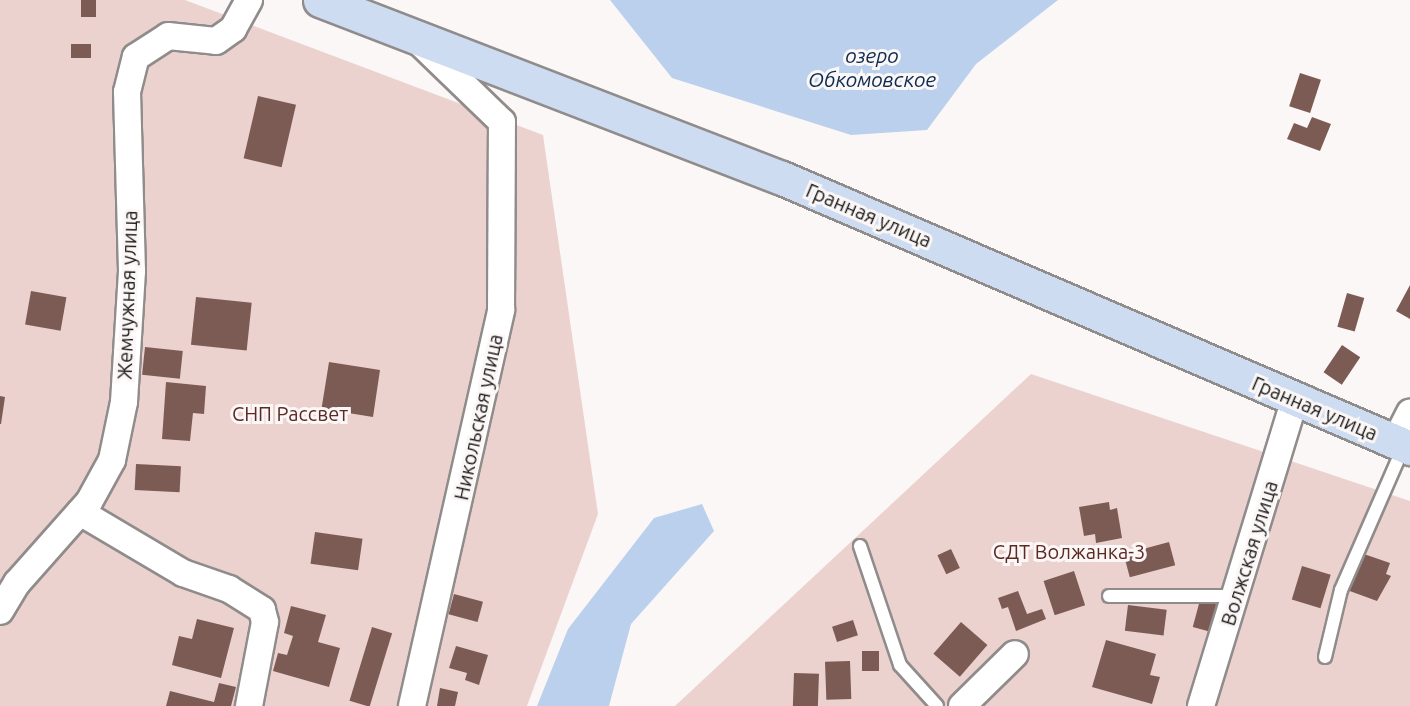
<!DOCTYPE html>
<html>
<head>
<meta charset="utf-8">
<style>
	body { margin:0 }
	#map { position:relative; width:1410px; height:706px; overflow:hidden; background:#fcf7f7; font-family:Ubuntu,sans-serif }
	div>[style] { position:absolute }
	.green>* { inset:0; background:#ebd2ce }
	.water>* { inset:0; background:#bad0ec }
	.building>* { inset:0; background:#7d5b55; transform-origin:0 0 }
	.roads { filter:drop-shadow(2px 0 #908c8b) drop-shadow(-2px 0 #908c8b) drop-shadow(0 2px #908c8b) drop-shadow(0 -2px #908c8b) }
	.lane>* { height:12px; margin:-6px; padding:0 6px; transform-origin:6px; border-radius:6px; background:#fff }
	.street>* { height:26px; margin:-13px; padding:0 13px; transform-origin:13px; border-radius:13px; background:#fff }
	.secondary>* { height:33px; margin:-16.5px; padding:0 16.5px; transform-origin:16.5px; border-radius:16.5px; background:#cddcf0 }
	span { translate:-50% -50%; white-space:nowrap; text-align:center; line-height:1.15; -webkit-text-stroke:6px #fcf7f7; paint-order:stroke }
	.street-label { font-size:20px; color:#1c1a1a }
	.park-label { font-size:20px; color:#5d2a23 }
	.water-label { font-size:21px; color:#0b2a4f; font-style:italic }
</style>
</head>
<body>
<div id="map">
	<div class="green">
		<i style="clip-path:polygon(0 0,185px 0,543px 135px,598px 514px,527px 706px,0 706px)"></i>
		<i style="clip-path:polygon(1031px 374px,1410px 501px,1410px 706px,675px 706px)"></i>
	</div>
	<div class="water">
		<i style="clip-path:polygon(610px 0,1058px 0,976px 64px,927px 130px,851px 135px,672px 78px)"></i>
		<i style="clip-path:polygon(702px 504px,714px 531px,631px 624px,609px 706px,537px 706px,568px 629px,654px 518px)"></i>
	</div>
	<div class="building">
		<i style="left:81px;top:0;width:15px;height:17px"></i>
		<i style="left:71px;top:44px;width:20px;height:14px"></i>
		<i style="left:1300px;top:73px;width:22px;height:35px;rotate:18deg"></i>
		<i style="left:258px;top:96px;width:39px;height:64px;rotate:13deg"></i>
		<i style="clip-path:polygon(1312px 117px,1331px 124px,1320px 151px,1287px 139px,1294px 123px,1307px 128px)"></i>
		<i style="clip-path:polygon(1410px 285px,1410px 319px,1396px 311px)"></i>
		<i style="left:31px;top:291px;width:36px;height:34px;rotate:10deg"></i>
		<i style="left:1347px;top:293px;width:18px;height:35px;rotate:16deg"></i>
		<i style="left:196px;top:297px;width:56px;height:48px;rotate:6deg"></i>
		<i style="left:1342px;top:345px;width:22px;height:33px;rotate:34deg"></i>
		<i style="left:145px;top:347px;width:38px;height:28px;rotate:6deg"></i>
		<i style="clip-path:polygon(329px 362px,380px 370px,373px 417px,342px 412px,340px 421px,320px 418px)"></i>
		<i style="clip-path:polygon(166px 382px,206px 386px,204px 414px,193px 413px,190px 441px,162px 439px)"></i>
		<i style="clip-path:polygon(0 396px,5px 397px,1px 424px,0 424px)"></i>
		<i style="left:136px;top:464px;width:45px;height:26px;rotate:3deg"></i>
		<i style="clip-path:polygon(1109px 502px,1110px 510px,1117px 508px,1122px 538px,1096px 543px,1095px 534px,1084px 536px,1079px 507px)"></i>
		<i style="left:315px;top:532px;width:48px;height:32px;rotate:8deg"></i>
		<i style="left:1169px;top:542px;width:24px;height:47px;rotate:75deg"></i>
		<i style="left:951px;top:549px;width:21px;height:15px;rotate:65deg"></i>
		<i style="clip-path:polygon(1361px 553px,1390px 563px,1386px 574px,1391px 576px,1377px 601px,1347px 590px)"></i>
		<i style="left:1302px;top:566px;width:30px;height:35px;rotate:17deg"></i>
		<i style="left:1074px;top:571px;width:36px;height:32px;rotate:72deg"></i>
		<i style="clip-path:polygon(1018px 591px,1027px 614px,1042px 609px,1046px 619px,1016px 631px,1008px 607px,1002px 609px,998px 598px)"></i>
		<i style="left:454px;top:594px;width:30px;height:21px;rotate:15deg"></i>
		<i style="left:1200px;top:600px;width:20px;height:28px;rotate:15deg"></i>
		<i style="left:1128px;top:605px;width:39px;height:26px;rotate:7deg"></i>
		<i style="clip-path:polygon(291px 606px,326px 615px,318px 642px,340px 648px,329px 687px,273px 671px,278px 653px,287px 655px,293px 636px,284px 633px)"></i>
		<i style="clip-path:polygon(197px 619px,234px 628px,221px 678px,172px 665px,179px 636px,192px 639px)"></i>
		<i style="left:853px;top:620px;width:16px;height:22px;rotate:72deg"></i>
		<i style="left:961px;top:622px;width:35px;height:42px;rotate:41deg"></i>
		<i style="left:372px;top:627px;width:21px;height:77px;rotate:17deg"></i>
		<i style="clip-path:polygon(1106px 640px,1156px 654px,1150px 675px,1160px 677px,1152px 704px,1092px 687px)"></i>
		<i style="clip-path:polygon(456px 646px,488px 655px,479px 685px,465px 680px,467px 673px,449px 668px)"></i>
		<i style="left:862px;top:651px;width:17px;height:20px"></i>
		<i style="left:850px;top:661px;width:38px;height:25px;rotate:88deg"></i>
		<i style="left:794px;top:673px;width:25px;height:33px;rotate:2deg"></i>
		<i style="clip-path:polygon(219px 683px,236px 687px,231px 706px,166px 706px,170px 691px,214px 702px)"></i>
		<i style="clip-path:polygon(440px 688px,458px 692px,455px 706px,437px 706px)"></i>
	</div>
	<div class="roads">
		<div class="lane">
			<i style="left:860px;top:546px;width:126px;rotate:71.4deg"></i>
			<i style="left:900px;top:665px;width:55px;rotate:47.9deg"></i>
			<i style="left:1109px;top:596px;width:127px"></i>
			<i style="left:1325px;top:657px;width:69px;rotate:-76.6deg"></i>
			<i style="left:1341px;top:590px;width:157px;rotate:-66.4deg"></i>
		</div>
		<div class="street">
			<i style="left:1395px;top:442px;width:33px;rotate:-63deg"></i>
			<i style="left:80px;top:512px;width:120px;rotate:30.6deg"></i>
			<i style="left:183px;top:573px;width:49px;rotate:19.2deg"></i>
			<i style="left:229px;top:589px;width:39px;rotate:32deg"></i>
			<i style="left:262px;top:610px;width:12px;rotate:76deg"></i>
			<i style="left:265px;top:622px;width:86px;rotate:100.8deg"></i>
			<i style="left:0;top:611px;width:33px;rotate:-59deg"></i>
			<i style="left:17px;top:583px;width:108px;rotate:-48.4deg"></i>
			<i style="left:89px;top:502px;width:48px;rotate:-61.3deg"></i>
			<i style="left:112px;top:460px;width:59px;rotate:-78.3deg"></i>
			<i style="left:124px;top:402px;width:131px;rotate:-86.5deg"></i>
			<i style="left:132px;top:271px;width:179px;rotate:-91.6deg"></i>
			<i style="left:127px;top:92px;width:36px;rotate:-76deg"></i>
			<i style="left:136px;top:57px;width:38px;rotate:-33deg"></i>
			<i style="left:168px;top:36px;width:48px;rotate:5.9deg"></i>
			<i style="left:216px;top:41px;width:21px;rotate:-35deg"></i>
			<i style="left:233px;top:29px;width:33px;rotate:-61deg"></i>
			<i style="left:412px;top:706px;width:406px;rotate:-77.3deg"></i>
			<i style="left:501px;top:310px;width:188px;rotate:-89.7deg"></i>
			<i style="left:502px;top:122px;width:117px;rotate:-136deg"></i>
			<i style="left:962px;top:706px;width:74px;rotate:-44.5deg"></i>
			<i style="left:1201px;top:706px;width:321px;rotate:-73deg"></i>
		</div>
		<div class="secondary">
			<i style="left:320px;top:0;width:495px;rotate:21.1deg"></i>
			<i style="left:782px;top:178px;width:684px;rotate:23.26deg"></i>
		</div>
	</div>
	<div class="street-label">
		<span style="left:869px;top:215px;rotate:23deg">Гранная улица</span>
		<span style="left:127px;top:295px;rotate:-88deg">Жемчужная улица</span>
		<span style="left:1315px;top:408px;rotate:23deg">Гранная улица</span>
		<span style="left:478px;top:417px;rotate:-78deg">Никольская улица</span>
		<span style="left:1249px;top:553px;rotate:-73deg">Волжская улица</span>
	</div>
	<div class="park-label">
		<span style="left:290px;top:413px">СНП Рассвет</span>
		<span style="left:1069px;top:551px">СДТ Волжанка-3</span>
	</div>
	<div class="water-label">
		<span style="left:872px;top:67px">озеро<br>Обкомовское</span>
	</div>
</div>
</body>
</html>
